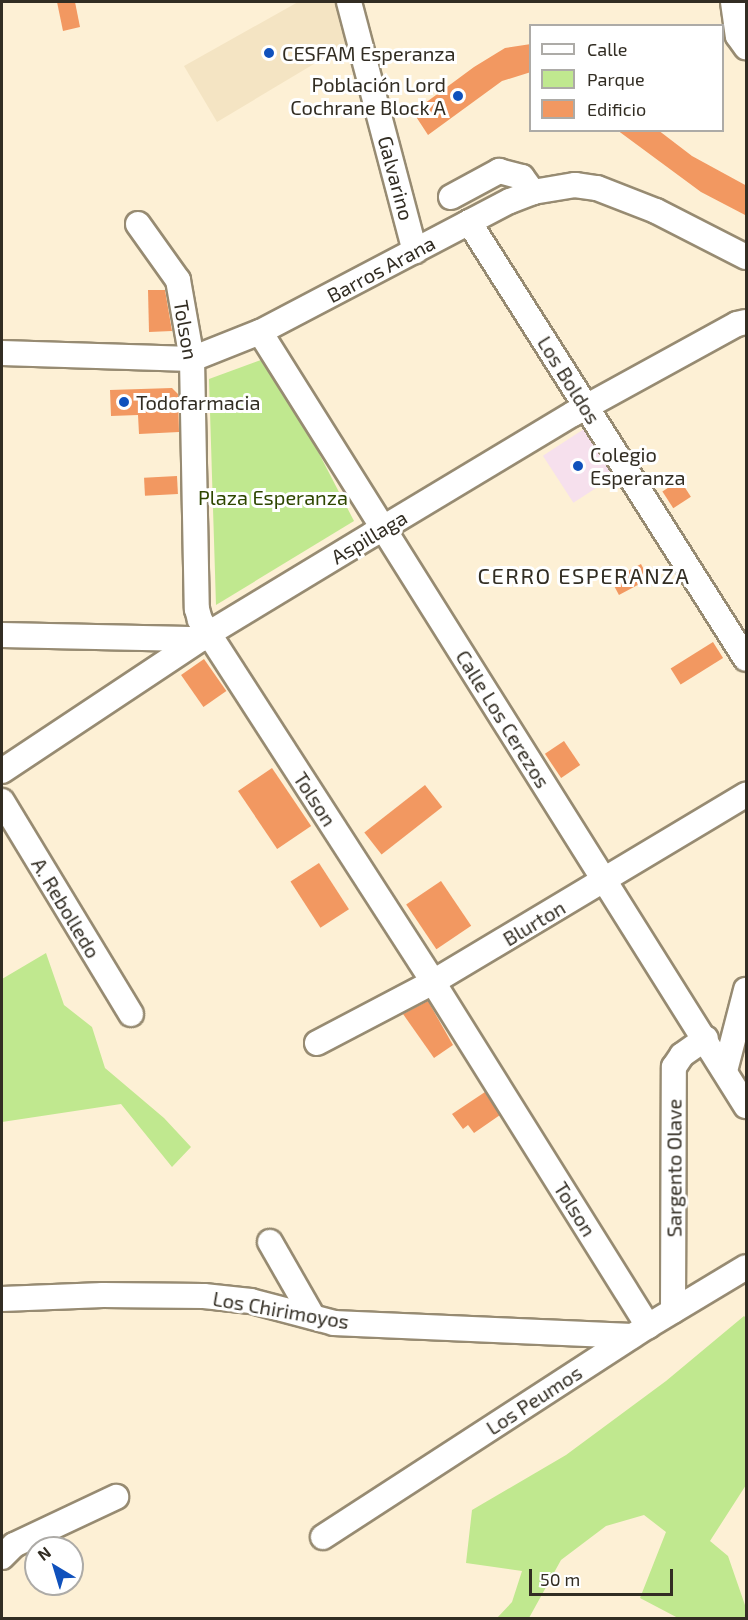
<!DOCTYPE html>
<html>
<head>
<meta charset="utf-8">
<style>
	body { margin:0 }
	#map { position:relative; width:748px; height:1620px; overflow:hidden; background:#fdf0d5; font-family:"Exo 2",sans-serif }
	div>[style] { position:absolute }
	.built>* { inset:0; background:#f4e4c3 }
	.education>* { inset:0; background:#f6e0ed; transform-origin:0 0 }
	.green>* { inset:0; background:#c0e88f }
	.building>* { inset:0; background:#f29861; transform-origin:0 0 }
	.roads { filter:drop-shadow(2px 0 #978b72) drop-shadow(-2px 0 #978b72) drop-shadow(0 2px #978b72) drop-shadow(0 -2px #978b72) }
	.minor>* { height:24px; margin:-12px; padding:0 12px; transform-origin:12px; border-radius:12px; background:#fff }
	.dots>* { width:16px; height:16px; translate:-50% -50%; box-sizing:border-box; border:3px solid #fff; border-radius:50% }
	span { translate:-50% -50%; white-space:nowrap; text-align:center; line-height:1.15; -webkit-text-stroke:6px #fff; paint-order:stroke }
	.poi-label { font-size:20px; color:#322d23 }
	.left { translate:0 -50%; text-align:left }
	.right { translate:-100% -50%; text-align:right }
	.street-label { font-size:20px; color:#322d23 }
	.park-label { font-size:20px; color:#2e4600 }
	.quarter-label { font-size:22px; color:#322d23; letter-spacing:1.5px }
	.frame { position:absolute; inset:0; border:3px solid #322d23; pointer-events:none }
	.legend { position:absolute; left:529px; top:24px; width:195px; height:108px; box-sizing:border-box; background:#fff; border:2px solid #adaba7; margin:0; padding:8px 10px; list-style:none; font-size:18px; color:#322d23 }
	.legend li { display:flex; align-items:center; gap:12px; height:30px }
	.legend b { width:30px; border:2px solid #adaba7 }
	.north { position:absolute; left:24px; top:1536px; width:60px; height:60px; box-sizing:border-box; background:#fff; border:2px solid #adaba7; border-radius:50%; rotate:322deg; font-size:16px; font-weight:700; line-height:24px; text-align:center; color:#322d23 }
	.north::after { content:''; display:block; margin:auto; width:21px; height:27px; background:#1051bc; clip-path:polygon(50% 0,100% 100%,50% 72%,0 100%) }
	.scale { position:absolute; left:529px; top:1569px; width:144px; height:27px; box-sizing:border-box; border:3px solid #322d23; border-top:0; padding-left:8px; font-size:18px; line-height:21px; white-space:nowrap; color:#322d23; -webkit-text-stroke:4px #fff; paint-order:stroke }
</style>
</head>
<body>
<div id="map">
	<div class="built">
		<i style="clip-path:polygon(298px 2px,341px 2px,354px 40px,217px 122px,184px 66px)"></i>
	</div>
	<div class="education">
		<i style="left:584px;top:429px;width:56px;height:49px;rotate:57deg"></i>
	</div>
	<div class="green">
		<i style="clip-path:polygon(269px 357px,354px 521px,216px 605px,209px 379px)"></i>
		<i style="clip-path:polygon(46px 953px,64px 1005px,92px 1027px,105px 1068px,164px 1118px,191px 1147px,172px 1167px,121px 1104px,2px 1122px,2px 979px)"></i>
		<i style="clip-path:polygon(744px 1316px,746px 1318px,746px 1485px,710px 1541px,728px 1556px,746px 1608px,746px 1618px,678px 1618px,640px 1598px,666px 1532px,644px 1515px,606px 1526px,561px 1560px,529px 1618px,497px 1618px,512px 1602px,522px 1571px,466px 1563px,472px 1510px,566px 1455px,666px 1381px)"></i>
	</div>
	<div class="building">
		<i style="clip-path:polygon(57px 2px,75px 2px,80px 27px,63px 31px)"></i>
		<i style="clip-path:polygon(531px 44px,531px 72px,502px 81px,428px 135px,413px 112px,474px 67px,505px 48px)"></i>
		<i style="clip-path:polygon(617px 130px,658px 130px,692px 156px,747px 186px,747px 216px,701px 192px)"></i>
		<i style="clip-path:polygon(148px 290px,165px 290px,172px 331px,149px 332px)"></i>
		<i style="clip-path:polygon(172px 388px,178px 394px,179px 432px,139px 434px,138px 415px,111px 416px,110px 390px)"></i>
		<i style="left:177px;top:476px;width:18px;height:33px;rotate:87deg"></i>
		<i style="left:680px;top:480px;width:20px;height:21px;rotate:57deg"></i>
		<i style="left:641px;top:564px;width:17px;height:34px;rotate:62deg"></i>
		<i style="left:713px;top:642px;width:19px;height:50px;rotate:58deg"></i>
		<i style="left:204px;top:659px;width:39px;height:28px;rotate:55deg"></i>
		<i style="left:564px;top:741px;width:29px;height:23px;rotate:56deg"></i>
		<i style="left:272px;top:768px;width:70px;height:41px;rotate:56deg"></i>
		<i style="left:425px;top:785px;width:28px;height:77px;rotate:52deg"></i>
		<i style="left:319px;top:863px;width:55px;height:34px;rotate:57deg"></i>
		<i style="left:441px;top:881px;width:54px;height:42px;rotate:56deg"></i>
		<i style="clip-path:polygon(428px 1001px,453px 1045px,434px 1058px,403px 1014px)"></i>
		<i style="clip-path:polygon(485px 1092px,500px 1115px,474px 1133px,468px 1125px,463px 1129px,452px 1114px)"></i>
	</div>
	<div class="roads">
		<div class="minor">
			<i style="left:349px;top:2px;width:258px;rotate:75.2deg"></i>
			<i style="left:733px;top:2px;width:34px;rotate:82deg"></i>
			<i style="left:738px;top:36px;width:14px;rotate:54deg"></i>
			<i style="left:451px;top:197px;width:55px;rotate:-28.4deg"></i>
			<i style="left:499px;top:171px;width:24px;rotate:15deg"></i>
			<i style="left:522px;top:177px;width:19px;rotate:54deg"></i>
			<i style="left:469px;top:222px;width:517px;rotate:57.63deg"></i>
			<i style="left:138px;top:224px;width:69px;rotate:54.5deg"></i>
			<i style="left:178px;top:280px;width:80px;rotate:80deg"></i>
			<i style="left:192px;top:359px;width:250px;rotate:88.9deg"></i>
			<i style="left:197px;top:609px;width:11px;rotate:75deg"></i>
			<i style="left:200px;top:620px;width:431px;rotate:57.2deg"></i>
			<i style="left:433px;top:982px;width:406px;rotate:58deg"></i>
			<i style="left:260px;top:332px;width:914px;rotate:57.88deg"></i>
			<i style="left:2px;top:353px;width:190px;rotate:1.8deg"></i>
			<i style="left:192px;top:359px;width:73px;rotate:-21.7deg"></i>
			<i style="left:260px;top:332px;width:282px;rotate:-27.7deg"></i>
			<i style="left:510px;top:201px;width:25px;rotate:-21deg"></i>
			<i style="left:533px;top:192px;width:43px;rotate:-9.5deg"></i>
			<i style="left:575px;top:185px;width:22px;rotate:8deg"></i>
			<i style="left:597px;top:188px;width:63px;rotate:21.3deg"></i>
			<i style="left:656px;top:211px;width:101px;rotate:27.1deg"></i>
			<i style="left:2px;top:635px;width:199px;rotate:1.2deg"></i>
			<i style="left:2px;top:771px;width:247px;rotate:-33.6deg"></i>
			<i style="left:208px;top:634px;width:193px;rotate:-31.2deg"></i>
			<i style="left:373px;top:534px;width:233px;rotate:-31deg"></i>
			<i style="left:573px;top:414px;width:187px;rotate:-28.8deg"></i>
			<i style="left:737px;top:324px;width:9px;rotate:-13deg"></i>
			<i style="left:2px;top:801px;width:249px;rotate:58.8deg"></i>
			<i style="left:317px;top:1043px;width:131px;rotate:-27.7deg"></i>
			<i style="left:433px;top:982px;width:365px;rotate:-30.9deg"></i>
			<i style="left:725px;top:1071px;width:84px;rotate:-75.5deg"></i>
			<i style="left:270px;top:1242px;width:86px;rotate:60.2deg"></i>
			<i style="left:2px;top:1299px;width:101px;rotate:-2.3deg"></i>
			<i style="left:103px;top:1295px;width:101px;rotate:0.6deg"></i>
			<i style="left:204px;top:1296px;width:47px;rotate:6.1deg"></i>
			<i style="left:251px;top:1301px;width:86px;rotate:14.8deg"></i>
			<i style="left:334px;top:1323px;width:298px;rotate:2.5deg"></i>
			<i style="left:673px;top:1311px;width:244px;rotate:-89.8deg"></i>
			<i style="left:674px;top:1067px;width:14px;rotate:-56deg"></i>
			<i style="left:682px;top:1055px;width:29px;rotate:-35deg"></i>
			<i style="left:323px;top:1537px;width:387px;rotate:-33deg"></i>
			<i style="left:648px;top:1326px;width:114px;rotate:-31deg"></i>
			<i style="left:2px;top:1557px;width:17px;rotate:-45deg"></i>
			<i style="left:14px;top:1545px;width:113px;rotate:-25.2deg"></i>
		</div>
	</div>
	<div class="dots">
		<i style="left:269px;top:53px;background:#1051bc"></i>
		<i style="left:458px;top:96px;background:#1051bc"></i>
		<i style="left:124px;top:402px;background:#1051bc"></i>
		<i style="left:578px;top:466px;background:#1051bc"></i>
	</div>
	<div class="poi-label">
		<span class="left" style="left:282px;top:53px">CESFAM Esperanza</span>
		<span class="right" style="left:446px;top:96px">Población Lord<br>Cochrane Block A</span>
		<span class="left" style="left:136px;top:402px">Todofarmacia</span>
		<span class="left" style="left:590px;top:466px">Colegio<br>Esperanza</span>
	</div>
	<div class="street-label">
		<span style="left:396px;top:178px;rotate:75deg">Galvarino</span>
		<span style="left:381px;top:269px;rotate:-28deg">Barros Arana</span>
		<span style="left:186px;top:330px;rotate:80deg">Tolson</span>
		<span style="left:569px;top:380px;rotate:58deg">Los Boldos</span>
		<span style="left:369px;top:537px;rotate:-31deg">Aspillaga</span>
		<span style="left:503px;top:719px;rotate:58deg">Calle Los Cerezos</span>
		<span style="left:315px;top:799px;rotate:57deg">Tolson</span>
		<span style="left:66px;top:908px;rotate:59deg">A. Rebolledo</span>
		<span style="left:534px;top:923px;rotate:-31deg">Blurton</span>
		<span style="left:674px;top:1168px;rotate:-90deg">Sargento Olave</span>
		<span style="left:575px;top:1209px;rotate:58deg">Tolson</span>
		<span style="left:281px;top:1310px;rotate:10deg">Los Chirimoyos</span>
		<span style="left:534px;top:1400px;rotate:-33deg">Los Peumos</span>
	</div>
	<div class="park-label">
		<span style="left:273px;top:497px">Plaza Esperanza</span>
	</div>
	<div class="quarter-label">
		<span style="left:584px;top:576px">CERRO ESPERANZA</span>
	</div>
	<div class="frame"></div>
	<ul class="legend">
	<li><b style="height:8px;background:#fff"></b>Calle</li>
	<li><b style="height:16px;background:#c0e88f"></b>Parque</li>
	<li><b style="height:16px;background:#f29861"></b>Edificio</li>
	</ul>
	<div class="north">N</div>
	<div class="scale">50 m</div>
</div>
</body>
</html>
